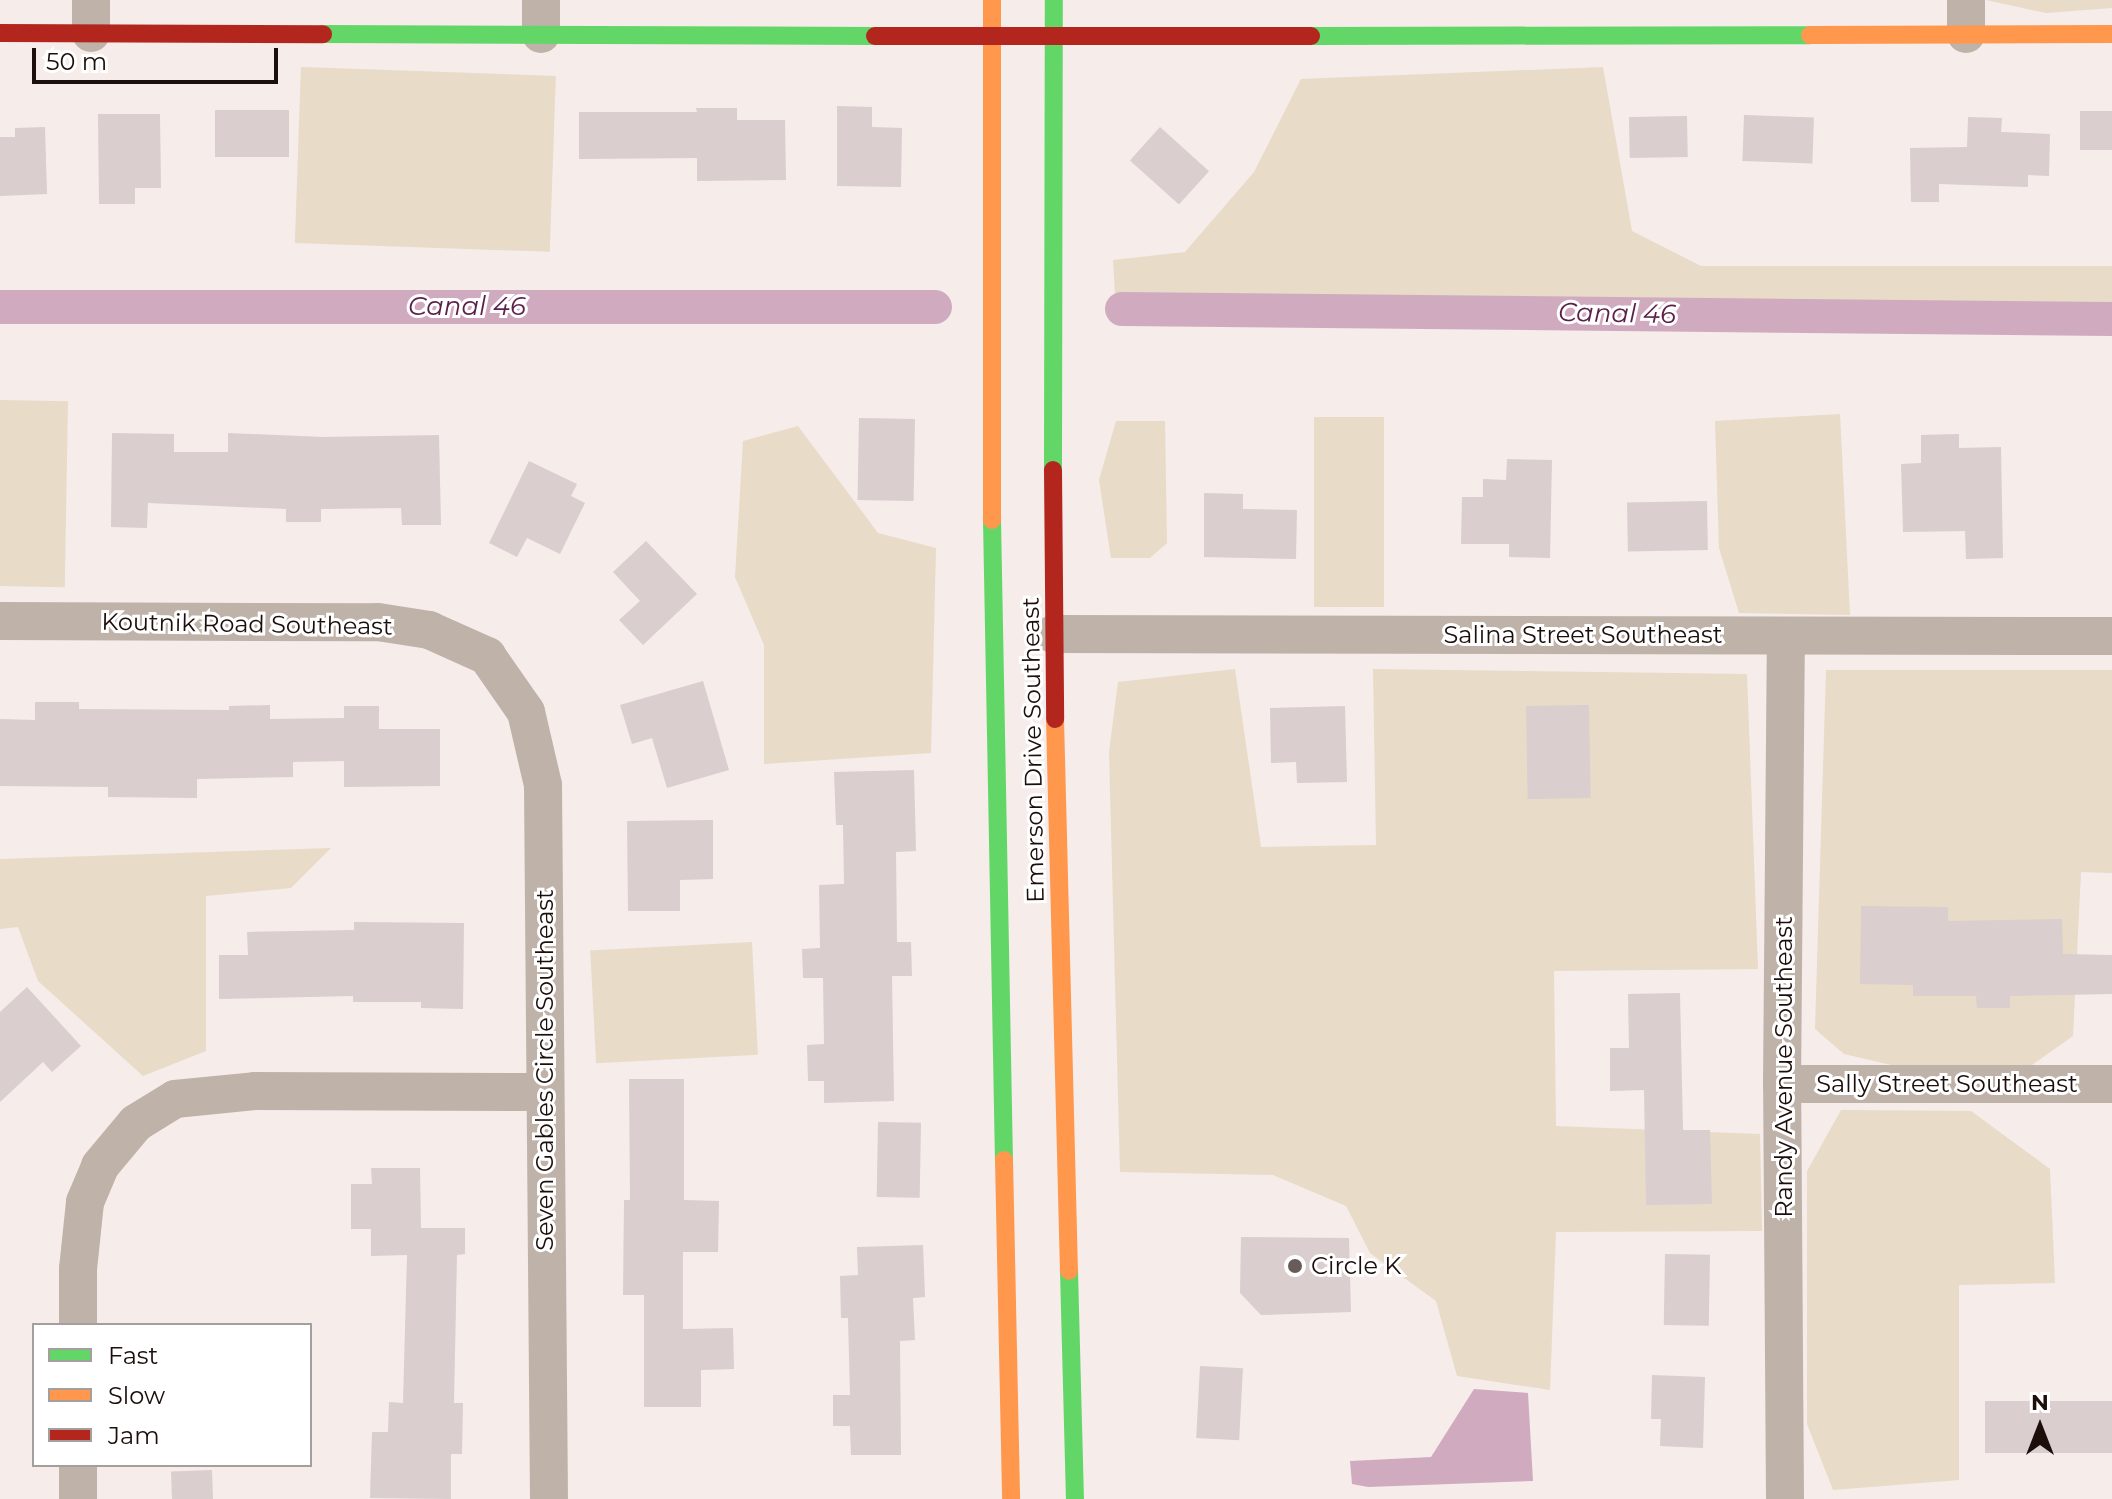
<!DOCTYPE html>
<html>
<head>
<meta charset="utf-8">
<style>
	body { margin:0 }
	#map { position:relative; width:2112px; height:1499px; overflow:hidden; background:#f6ecea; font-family:Montserrat,sans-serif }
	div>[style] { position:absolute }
	.green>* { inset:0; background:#e8dbc8; transform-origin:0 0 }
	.water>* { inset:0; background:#d0abc0 }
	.canal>* { height:34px; margin:-17px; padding:0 17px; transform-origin:17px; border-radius:17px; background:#d0abc0 }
	.building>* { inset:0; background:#dacece; transform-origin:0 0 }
	.street>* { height:38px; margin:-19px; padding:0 19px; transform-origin:19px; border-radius:19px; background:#bfb2a9 }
	.fast>* { height:18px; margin:-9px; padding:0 9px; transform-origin:9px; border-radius:9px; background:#63d668 }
	.slow>* { height:18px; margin:-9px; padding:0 9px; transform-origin:9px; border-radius:9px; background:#ff974d }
	.jam>* { height:18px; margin:-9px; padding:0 9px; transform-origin:9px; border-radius:9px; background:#b3261e }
	.dots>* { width:22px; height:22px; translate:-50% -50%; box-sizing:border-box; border:4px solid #fff; border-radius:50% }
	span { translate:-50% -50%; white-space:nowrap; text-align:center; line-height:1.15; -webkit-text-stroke:6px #fff; paint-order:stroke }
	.street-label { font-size:24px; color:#1b0e0b }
	.poi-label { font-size:24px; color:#1b0e0b }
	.left { translate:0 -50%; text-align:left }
	.water-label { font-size:26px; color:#5b1f49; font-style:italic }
	.legend { position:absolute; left:32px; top:1323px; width:280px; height:144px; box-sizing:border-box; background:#fff; border:2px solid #a49f9d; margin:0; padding:10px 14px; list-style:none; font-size:24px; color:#1b0e0b }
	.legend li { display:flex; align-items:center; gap:16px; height:40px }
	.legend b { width:40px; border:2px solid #a49f9d }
	.north { position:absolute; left:2000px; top:1387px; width:80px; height:80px; -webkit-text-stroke:6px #fff; paint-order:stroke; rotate:0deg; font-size:22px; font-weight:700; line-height:32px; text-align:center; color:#1b0e0b }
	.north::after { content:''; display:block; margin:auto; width:28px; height:36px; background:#1b0e0b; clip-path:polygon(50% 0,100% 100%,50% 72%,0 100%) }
	.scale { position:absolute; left:32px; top:48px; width:246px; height:36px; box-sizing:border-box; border:4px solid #1b0e0b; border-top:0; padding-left:10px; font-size:24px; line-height:28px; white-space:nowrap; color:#1b0e0b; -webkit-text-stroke:6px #fff; paint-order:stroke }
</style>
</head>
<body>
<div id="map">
	<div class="green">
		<i style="clip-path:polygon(1986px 0,2112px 0,2112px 8px,2046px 13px)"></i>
		<i style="left:301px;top:67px;width:255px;height:176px;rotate:2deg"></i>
		<i style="clip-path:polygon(1603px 67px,1632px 231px,1701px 266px,2112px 266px,2112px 306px,1115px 296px,1113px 260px,1185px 252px,1254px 172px,1301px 79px)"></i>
		<i style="left:0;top:400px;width:68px;height:186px;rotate:1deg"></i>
		<i style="clip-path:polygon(1840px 414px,1850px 615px,1739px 613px,1719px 548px,1715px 421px)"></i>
		<i style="left:1314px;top:417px;width:70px;height:190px"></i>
		<i style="clip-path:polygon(1116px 421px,1165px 421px,1167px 543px,1150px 558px,1111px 558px,1099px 480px)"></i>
		<i style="clip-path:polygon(798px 426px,878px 533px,936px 548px,931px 753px,764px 764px,764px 645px,735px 577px,743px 441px)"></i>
		<i style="clip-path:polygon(1235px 669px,1261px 847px,1376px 845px,1373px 669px,1747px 674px,1758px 969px,1554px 971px,1556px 1126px,1760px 1134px,1762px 1231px,1556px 1232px,1550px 1390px,1457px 1376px,1436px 1301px,1370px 1253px,1346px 1206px,1273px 1175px,1120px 1172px,1109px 752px,1118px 682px)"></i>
		<i style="clip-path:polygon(1826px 670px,2112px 670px,2112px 873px,2081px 872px,2073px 1036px,2032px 1065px,1900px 1067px,1844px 1054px,1815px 1029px)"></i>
		<i style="clip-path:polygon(331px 848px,291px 888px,206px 896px,206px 1051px,143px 1076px,38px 981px,18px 927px,0 929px,0 859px)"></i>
		<i style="left:752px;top:942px;width:113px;height:162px;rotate:87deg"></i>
		<i style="clip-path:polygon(1841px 1110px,1971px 1111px,2050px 1169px,2055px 1283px,1959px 1285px,1959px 1480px,1833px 1490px,1807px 1424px,1807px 1171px)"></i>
	</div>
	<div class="water">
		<i style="clip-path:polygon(1474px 1389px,1528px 1393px,1533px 1481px,1368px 1487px,1352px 1484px,1350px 1461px,1431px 1457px)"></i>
	</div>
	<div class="canal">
		<i style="left:0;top:307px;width:935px"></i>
		<i style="left:1122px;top:309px;width:990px;rotate:0.58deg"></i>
	</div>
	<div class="building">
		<i style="clip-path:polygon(837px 106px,872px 107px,872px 127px,902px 128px,901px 187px,837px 186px)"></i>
		<i style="clip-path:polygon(696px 108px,737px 108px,737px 120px,785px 120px,786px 180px,697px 181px,697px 158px,579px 159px,579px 112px,697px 112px)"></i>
		<i style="left:215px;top:110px;width:74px;height:47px"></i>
		<i style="left:2112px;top:111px;width:39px;height:32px;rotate:90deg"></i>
		<i style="clip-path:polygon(98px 114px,160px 114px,161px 188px,135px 188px,135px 204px,99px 204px)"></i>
		<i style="left:1744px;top:115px;width:70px;height:46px;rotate:2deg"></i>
		<i style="left:1687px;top:116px;width:41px;height:58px;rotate:89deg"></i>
		<i style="clip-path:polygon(1968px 117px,2002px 118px,2001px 132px,2050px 134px,2049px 176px,2028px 175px,2028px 187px,1939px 184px,1939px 202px,1911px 202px,1910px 148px,1967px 147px)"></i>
		<i style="clip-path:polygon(45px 127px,47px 194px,0 196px,0 137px,15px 137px,15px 128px)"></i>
		<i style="left:1160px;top:127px;width:66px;height:45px;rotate:42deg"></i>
		<i style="left:859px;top:418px;width:56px;height:82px;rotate:1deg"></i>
		<i style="clip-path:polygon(112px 433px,174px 434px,174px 452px,228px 452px,228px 433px,323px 437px,439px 435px,441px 525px,402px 525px,401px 508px,321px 509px,321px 522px,286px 522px,286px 509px,148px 503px,147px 528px,111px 527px)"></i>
		<i style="clip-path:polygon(1959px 434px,1959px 448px,2001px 447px,2003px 558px,1966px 559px,1965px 531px,1903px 532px,1901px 464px,1921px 463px,1921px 435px)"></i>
		<i style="clip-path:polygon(1507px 459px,1552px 460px,1550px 558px,1509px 557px,1509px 544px,1461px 544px,1462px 497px,1483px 497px,1483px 479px,1506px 480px)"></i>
		<i style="clip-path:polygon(529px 461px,577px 484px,571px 496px,585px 503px,560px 554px,527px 538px,517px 557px,489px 543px)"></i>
		<i style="clip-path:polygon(1204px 493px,1243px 494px,1243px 509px,1297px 510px,1296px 559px,1204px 557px)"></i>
		<i style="left:1707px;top:501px;width:49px;height:80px;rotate:89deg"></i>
		<i style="clip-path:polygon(646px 541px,697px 594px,643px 645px,619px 620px,640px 601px,613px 572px)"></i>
		<i style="clip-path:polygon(703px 681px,729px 770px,667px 788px,652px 738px,632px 744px,620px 705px)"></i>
		<i style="clip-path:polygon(35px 702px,79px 702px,79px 709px,229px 710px,229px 706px,270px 705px,270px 719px,344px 718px,344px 706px,379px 706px,379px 729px,440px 729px,440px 786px,344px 787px,344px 761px,293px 762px,293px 777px,197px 779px,197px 798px,108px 797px,108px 787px,0 786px,0 719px,35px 720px)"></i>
		<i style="left:1589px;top:705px;width:93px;height:63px;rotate:89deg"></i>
		<i style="clip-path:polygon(1345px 706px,1347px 782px,1297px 783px,1296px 762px,1271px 763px,1270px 708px)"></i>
		<i style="clip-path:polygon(914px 770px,916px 851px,896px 852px,897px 942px,911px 942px,912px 976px,892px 976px,894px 1101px,824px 1103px,824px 1081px,808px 1081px,807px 1045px,824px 1044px,823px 978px,803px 978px,802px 949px,820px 948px,819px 885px,844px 884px,843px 825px,836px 825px,834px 772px)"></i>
		<i style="clip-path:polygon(713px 820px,713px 879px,680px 880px,680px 911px,628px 911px,627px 821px)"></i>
		<i style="clip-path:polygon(1861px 906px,1948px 907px,1948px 921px,2062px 919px,2063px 954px,2112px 955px,2112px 994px,2010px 996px,2010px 1008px,1977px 1008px,1976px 996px,1913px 996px,1913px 985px,1860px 984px)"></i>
		<i style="clip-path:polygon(354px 922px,464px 923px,463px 1009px,421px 1008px,421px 1002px,353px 1002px,353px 996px,219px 999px,219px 955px,248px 955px,247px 932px,354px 930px)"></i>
		<i style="clip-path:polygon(27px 987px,81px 1046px,52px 1072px,43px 1062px,0 1102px,0 1012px)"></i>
		<i style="clip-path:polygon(1680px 993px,1683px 1130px,1710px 1130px,1712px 1204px,1646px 1205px,1644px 1090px,1610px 1091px,1610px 1048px,1629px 1048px,1628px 994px)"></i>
		<i style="clip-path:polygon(629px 1079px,684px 1079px,684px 1200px,719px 1201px,718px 1252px,683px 1252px,683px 1329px,733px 1328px,734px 1369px,701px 1370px,701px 1407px,644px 1407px,644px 1295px,623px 1295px,624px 1200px,630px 1200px)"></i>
		<i style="left:878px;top:1122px;width:43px;height:75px;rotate:1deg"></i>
		<i style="clip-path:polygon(371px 1168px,420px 1168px,421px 1228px,465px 1228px,465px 1254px,457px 1255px,454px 1403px,463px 1403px,462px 1454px,451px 1454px,451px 1499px,370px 1498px,372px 1432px,388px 1432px,389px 1402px,403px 1403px,407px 1255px,371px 1256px,371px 1229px,351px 1229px,351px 1184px,372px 1184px)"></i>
		<i style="clip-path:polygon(1241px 1237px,1349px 1238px,1351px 1312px,1261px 1315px,1240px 1293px)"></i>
		<i style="clip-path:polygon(923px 1245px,925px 1297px,913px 1298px,915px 1340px,900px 1341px,901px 1455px,851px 1455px,850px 1426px,833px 1426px,833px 1395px,850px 1395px,848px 1318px,841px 1318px,840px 1276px,858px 1275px,857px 1247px)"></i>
		<i style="left:1665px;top:1254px;width:45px;height:71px;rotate:1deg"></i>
		<i style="left:1200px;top:1366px;width:43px;height:72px;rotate:3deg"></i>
		<i style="clip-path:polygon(1652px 1375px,1705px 1377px,1703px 1448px,1660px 1446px,1661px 1419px,1651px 1419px)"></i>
		<i style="left:2112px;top:1401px;width:52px;height:127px;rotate:90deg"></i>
		<i style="left:212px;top:1470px;width:29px;height:41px;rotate:88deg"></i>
	</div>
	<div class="street">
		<i style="left:1966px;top:0;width:34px;rotate:90deg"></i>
		<i style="left:91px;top:33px;width:33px;rotate:-90deg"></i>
		<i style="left:541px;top:34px;width:34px;rotate:-90deg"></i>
		<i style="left:0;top:621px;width:378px;rotate:0.2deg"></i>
		<i style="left:378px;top:622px;width:52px;rotate:8.9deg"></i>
		<i style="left:429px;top:630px;width:64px;rotate:24.1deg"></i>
		<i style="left:487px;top:656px;width:68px;rotate:55.1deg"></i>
		<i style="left:526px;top:712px;width:75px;rotate:76.9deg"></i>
		<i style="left:543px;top:785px;width:714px;rotate:89.52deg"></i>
		<i style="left:1053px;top:634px;width:1059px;rotate:0.11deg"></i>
		<i style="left:1782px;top:1084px;width:330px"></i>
		<i style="left:78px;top:1325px;width:56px;rotate:-90deg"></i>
		<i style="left:78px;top:1269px;width:67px;rotate:-84deg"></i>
		<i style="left:85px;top:1202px;width:39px;rotate:-67deg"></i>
		<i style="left:100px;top:1166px;width:56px;rotate:-50.1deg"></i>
		<i style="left:136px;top:1123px;width:46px;rotate:-31.6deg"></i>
		<i style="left:175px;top:1099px;width:80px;rotate:-5.7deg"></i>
		<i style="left:255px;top:1091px;width:290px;rotate:0.2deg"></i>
		<i style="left:78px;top:1499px;width:34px;rotate:-90deg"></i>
		<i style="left:1785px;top:1499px;width:415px;rotate:-90.4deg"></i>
		<i style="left:1782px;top:1084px;width:448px;rotate:-89.5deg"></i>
	</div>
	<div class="fast">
		<i style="left:323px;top:34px;width:552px;rotate:0.21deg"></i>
		<i style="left:1311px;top:36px;width:499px;rotate:-0.1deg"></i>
		<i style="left:1053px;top:470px;width:470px;rotate:-89.9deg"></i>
		<i style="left:992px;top:520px;width:640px;rotate:88.93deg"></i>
		<i style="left:1069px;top:1271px;width:228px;rotate:88.5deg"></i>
	</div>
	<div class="slow">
		<i style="left:992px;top:0;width:520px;rotate:90deg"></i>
		<i style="left:1810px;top:35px;width:302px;rotate:-0.2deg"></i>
		<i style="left:1055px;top:719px;width:552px;rotate:88.55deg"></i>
		<i style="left:1004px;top:1160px;width:339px;rotate:88.8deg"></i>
	</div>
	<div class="jam">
		<i style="left:0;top:33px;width:323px;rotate:0.2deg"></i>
		<i style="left:875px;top:36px;width:436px"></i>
		<i style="left:1053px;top:470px;width:249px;rotate:89.5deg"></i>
	</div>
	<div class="dots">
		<i style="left:1295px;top:1266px;background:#685c59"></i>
	</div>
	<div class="street-label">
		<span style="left:247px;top:624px;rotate:1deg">Koutnik Road Southeast</span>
		<span style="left:1583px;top:635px">Salina Street Southeast</span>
		<span style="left:1033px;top:750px;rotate:-91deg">Emerson Drive Southeast</span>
		<span style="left:1784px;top:1067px;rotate:-90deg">Randy Avenue Southeast</span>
		<span style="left:545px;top:1070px;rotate:-90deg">Seven Gables Circle Southeast</span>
		<span style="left:1947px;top:1084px">Sally Street Southeast</span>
	</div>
	<div class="poi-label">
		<span class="left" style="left:1311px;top:1266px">Circle K</span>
	</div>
	<div class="water-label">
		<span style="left:467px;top:307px">Canal 46</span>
		<span style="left:1617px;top:314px;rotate:1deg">Canal 46</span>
	</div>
	<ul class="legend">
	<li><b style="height:10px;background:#63d668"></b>Fast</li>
	<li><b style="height:10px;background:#ff974d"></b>Slow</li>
	<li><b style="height:10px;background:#b3261e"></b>Jam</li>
	</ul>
	<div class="north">N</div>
	<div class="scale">50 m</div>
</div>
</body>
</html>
